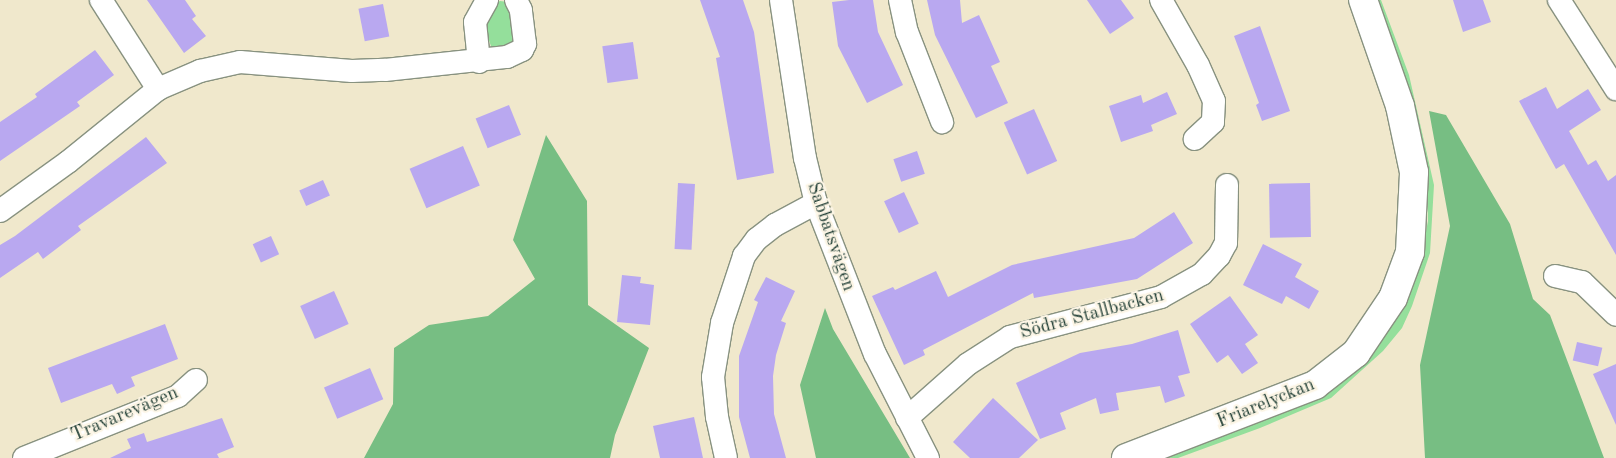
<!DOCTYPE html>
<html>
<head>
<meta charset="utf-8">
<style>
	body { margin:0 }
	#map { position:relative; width:1616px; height:458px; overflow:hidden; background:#f0e8cc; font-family:"Old Standard TT",serif }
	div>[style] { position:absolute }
	.green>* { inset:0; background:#94df9b }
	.forest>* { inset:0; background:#77be83 }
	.building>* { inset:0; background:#b9a8f0; transform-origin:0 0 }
	.roads { filter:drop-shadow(1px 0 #889280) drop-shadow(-1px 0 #889280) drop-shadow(0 1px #889280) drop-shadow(0 -1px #889280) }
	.minor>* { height:22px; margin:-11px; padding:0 11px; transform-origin:11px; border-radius:11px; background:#fff }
	.tertiary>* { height:28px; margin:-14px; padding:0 14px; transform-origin:14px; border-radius:14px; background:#fff }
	span { translate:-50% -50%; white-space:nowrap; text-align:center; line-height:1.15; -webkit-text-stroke:4.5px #fcf5e5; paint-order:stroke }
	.street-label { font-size:19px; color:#1f3d34 }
</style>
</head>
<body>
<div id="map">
	<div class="green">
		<i style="clip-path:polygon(1374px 0,1381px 0,1409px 75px,1434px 185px,1430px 253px,1412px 306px,1402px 328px,1383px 351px,1331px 398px,1260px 428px,1178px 458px,1158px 458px,1309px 403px,1327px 393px,1379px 345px,1407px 303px,1417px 276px,1428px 221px,1427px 193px)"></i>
		<i style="clip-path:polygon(500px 1px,508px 2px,516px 35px,512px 45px,492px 49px,484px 26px,491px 6px)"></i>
	</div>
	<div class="forest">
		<i style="clip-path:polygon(1429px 111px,1446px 115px,1510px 224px,1533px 299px,1550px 315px,1604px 458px,1425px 458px,1420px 365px,1450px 226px)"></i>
		<i style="clip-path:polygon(546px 135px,587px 201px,588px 305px,649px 348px,615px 435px,610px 458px,364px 458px,393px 404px,394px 348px,429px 325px,488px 316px,535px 279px,513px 240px)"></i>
		<i style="clip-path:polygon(825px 308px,833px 329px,910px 458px,816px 458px,800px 385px)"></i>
	</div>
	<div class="building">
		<i style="clip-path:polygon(147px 0,185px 0,196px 16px,192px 19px,206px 36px,184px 53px)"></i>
		<i style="clip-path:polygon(700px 0,743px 0,754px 32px,774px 173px,737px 180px,716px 58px,720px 57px)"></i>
		<i style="clip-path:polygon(849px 0,873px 0,878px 32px,903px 85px,867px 103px,838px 46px,832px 2px)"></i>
		<i style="clip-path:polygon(927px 0,960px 0,962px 23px,979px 15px,1000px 62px,991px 66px,1008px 103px,976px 118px,935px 35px)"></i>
		<i style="clip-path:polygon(1087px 0,1121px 0,1134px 18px,1110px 34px)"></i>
		<i style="clip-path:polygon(1453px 0,1483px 0,1491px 22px,1463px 32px)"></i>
		<i style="left:383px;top:4px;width:33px;height:25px;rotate:79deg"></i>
		<i style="clip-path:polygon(1260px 26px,1290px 111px,1262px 121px,1256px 105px,1259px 103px,1234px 36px)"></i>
		<i style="left:633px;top:42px;width:37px;height:31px;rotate:82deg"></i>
		<i style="clip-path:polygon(95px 50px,114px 75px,77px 102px,80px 106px,0 161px,0 122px,37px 97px,35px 94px)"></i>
		<i style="clip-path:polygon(1546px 87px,1557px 109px,1588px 89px,1601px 110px,1569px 131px,1588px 165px,1596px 160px,1608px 181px,1616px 175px,1616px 255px,1564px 164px,1556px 169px,1519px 101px)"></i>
		<i style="clip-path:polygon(1167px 92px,1177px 114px,1151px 125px,1153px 131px,1121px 142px,1109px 106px,1141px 95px,1143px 103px)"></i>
		<i style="left:509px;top:105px;width:32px;height:36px;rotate:68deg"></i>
		<i style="left:1034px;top:109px;width:57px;height:33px;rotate:66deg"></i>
		<i style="clip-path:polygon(146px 137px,167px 163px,78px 226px,81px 230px,43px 259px,38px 252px,0 278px,0 245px,15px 236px)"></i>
		<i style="left:463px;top:146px;width:43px;height:58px;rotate:67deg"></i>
		<i style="left:917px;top:151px;width:24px;height:25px;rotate:71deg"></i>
		<i style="left:323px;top:180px;width:17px;height:26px;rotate:66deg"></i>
		<i style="left:678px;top:183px;width:17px;height:66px;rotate:3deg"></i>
		<i style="left:1310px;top:183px;width:54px;height:41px;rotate:89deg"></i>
		<i style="left:904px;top:192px;width:35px;height:22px;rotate:65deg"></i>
		<i style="clip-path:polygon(1174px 212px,1193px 243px,1137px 279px,1034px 298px,1033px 293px,923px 350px,925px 355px,904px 365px,872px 296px,893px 287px,895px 290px,936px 271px,948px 297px,1012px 265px,1134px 238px)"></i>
		<i style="left:271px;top:236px;width:20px;height:20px;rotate:66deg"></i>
		<i style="clip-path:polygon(1263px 244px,1302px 264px,1295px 277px,1319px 291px,1309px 309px,1286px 296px,1282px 304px,1243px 285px)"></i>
		<i style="clip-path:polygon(622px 275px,641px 277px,640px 283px,654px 285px,650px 325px,617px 322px)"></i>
		<i style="clip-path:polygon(766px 277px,795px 291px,781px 321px,786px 323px,776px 355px,773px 376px,774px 414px,786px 458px,750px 458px,739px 417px,739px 356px,758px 302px,754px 300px)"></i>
		<i style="left:334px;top:291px;width:36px;height:37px;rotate:66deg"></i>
		<i style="clip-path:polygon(1230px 296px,1258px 335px,1245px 344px,1258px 363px,1242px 374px,1228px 355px,1217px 363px,1190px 324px)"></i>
		<i style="clip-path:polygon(165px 324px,178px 359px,131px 377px,135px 386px,117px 394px,112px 384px,61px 403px,48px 368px)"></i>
		<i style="clip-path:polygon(1178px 330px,1190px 373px,1178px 376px,1185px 396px,1165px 403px,1160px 386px,1116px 393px,1119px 410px,1100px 414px,1096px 398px,1060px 413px,1066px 429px,1040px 439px,1016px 383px,1080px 353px,1132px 344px)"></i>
		<i style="left:1577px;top:342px;width:26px;height:19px;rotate:13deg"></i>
		<i style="clip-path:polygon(1616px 364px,1616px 425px,1593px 374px)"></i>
		<i style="left:370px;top:368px;width:34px;height:50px;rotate:67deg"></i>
		<i style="clip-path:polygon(993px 398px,1038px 440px,1019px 458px,970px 458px,953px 442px)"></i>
		<i style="clip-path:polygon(694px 417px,703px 458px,660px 458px,653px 426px)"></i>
		<i style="clip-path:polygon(222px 418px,234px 447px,217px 454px,219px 458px,110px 458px,131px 448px,127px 439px,144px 433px,147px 442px)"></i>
	</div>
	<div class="roads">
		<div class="minor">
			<i style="left:101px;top:0;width:106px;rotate:57.4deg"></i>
			<i style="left:781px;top:0;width:160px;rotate:81.4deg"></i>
			<i style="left:805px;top:158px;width:46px;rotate:76.3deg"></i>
			<i style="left:816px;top:203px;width:162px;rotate:68.7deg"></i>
			<i style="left:875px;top:354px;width:117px;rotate:63deg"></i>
			<i style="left:900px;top:0;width:33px;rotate:78deg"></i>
			<i style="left:907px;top:32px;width:97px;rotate:68.7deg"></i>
			<i style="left:1161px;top:0;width:75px;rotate:60.4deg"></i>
			<i style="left:1198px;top:65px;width:39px;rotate:66deg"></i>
			<i style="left:1214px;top:101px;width:21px;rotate:93deg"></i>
			<i style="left:1213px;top:122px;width:25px;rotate:137deg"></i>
			<i style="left:1559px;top:0;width:106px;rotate:57.4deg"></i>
			<i style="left:479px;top:62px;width:40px;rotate:-95.7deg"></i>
			<i style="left:475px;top:22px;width:25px;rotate:-61deg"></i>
			<i style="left:0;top:211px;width:84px;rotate:-35.8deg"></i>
			<i style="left:68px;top:162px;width:116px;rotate:-39deg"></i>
			<i style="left:158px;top:89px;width:46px;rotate:-23.2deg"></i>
			<i style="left:200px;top:71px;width:41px;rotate:-12.7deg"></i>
			<i style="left:240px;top:62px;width:112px;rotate:4.6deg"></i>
			<i style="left:352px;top:71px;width:33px;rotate:-2deg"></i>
			<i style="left:385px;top:70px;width:123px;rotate:-6.1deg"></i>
			<i style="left:507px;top:57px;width:17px;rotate:-25deg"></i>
			<i style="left:522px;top:50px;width:7px;rotate:-63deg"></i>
			<i style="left:525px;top:44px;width:34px;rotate:-97deg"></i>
			<i style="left:521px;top:10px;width:11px;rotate:-117deg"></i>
			<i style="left:1555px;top:276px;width:28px;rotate:13deg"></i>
			<i style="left:1582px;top:282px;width:47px;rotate:44.1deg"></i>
			<i style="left:907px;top:418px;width:81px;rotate:-41.5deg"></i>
			<i style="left:968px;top:364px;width:50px;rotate:-32.7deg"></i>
			<i style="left:1010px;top:337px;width:156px;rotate:-14.8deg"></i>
			<i style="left:1161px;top:297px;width:47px;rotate:-29.3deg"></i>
			<i style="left:1202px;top:274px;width:25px;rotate:-47deg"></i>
			<i style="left:1219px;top:256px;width:15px;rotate:-62deg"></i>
			<i style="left:1226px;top:243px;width:58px;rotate:-89deg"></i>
			<i style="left:24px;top:458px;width:166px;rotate:-21.9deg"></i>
			<i style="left:178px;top:396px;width:24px;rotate:-42deg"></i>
			<i style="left:726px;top:458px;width:42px;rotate:-102.4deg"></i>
			<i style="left:717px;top:417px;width:40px;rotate:-95.7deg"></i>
			<i style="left:713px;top:377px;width:55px;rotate:-80.5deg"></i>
			<i style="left:722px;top:323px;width:71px;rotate:-71.8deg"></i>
			<i style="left:744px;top:256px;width:21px;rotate:-53deg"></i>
			<i style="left:757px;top:239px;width:23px;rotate:-38deg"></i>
			<i style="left:775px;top:225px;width:47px;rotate:-28.2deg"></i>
		</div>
		<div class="tertiary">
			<i style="left:1126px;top:458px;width:203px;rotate:-21.1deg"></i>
			<i style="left:1315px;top:385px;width:52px;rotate:-38deg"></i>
			<i style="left:1356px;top:353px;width:66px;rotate:-56.1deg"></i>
			<i style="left:1393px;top:298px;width:49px;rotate:-69.7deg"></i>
			<i style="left:1410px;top:252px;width:80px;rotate:-87.1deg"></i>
			<i style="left:1414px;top:172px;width:67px;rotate:-102deg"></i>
			<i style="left:1400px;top:106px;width:112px;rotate:-109.2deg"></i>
		</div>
	</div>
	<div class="street-label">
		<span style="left:830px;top:237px;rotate:71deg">Sabbatsvägen</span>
		<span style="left:1092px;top:315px;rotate:-15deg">Södra Stallbacken</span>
		<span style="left:1266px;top:404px;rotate:-22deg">Friarelyckan</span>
		<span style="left:125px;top:415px;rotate:-23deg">Travarevägen</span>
	</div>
</div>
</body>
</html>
